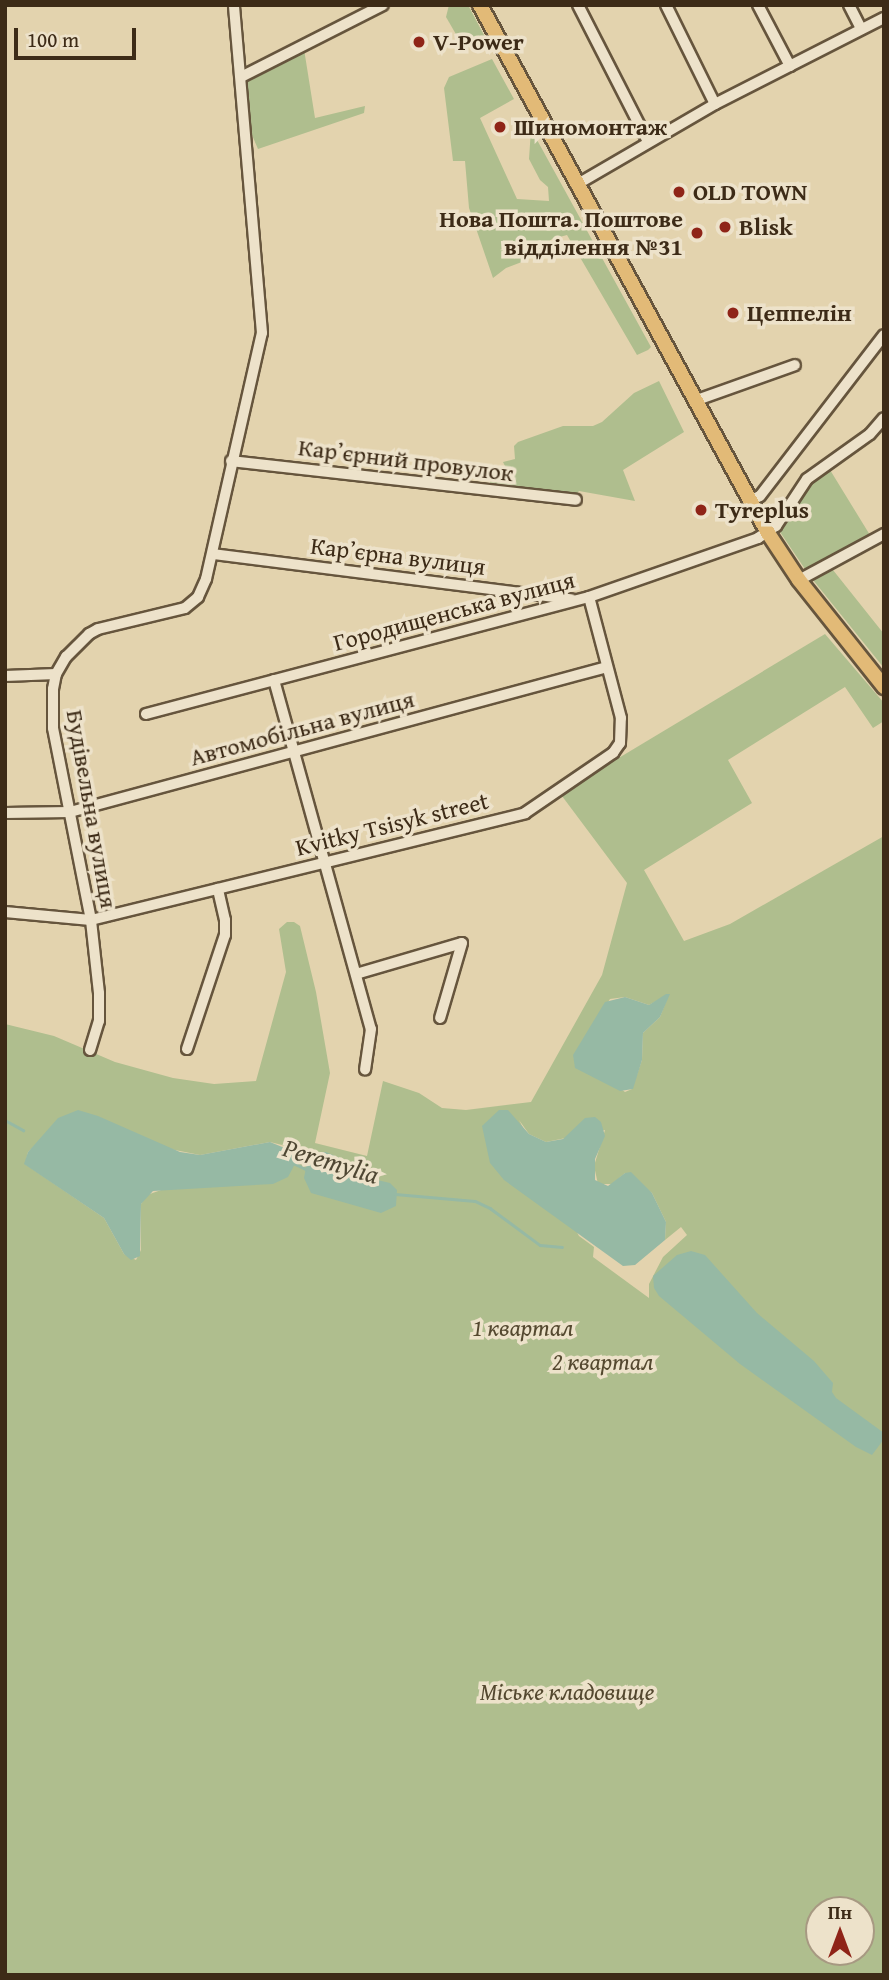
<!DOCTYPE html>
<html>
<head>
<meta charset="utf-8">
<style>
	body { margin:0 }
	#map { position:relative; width:889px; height:1980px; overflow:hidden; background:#e3d3ae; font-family:"Gentium Book Plus",serif }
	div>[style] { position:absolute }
	.green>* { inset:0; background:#afbe8e }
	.water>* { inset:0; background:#96b9a4 }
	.stream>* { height:2.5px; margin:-1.25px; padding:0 1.25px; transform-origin:1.25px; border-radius:1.25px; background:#96b9a4 }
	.roads { filter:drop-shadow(2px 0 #66553d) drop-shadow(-2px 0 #66553d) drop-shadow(0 2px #66553d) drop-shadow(0 -2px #66553d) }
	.minor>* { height:10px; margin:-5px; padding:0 5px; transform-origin:5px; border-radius:5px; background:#ede2ca }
	.major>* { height:14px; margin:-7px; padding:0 7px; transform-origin:7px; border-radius:7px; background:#e2ba77 }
	.dots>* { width:19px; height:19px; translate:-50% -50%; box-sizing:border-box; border:4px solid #ede2ca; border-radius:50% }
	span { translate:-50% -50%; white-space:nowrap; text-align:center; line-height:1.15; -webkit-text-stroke:7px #ede2ca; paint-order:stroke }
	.poi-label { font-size:24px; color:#3d2b17; font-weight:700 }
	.left { translate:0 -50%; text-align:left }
	.right { translate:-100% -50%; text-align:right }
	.street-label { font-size:24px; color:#3d2b17 }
	.park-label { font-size:24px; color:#54482f; font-style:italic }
	.water-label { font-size:26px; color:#4f4733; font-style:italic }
	.frame { position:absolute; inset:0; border:7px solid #3d2b17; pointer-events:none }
	.north { position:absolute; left:805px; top:1896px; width:70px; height:70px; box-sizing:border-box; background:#ede2ca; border:2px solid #a79982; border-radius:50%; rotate:0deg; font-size:19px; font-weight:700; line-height:28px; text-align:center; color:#3d2b17 }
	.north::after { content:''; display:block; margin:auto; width:24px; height:32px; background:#8f2418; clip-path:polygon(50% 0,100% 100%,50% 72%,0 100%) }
	.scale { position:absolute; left:14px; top:28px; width:122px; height:32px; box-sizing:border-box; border:4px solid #3d2b17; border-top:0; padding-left:9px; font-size:21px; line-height:24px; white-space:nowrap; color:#3d2b17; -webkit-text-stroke:5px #ede2ca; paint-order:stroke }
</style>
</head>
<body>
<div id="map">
	<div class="green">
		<i style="clip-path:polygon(449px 5px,468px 5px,485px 37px,483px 40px,463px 41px,457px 36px,446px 17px)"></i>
		<i style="clip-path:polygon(304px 49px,315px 118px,365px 106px,364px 113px,258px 149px,252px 135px,247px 78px)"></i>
		<i style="clip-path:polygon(492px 59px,514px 99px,480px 118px,517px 199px,549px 201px,548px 187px,540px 180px,529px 159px,531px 129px,651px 347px,648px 350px,637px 355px,567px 235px,552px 239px,527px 260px,506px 268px,493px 278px,469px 208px,465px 161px,453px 161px,444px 88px,449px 77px)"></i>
		<i style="clip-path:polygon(659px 381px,684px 432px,623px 470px,635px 501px,579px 491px,575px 496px,490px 487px,490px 474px,506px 468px,503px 462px,515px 459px,514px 446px,518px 442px,563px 426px,593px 426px,602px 422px,634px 393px)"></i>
		<i style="clip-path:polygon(827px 465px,873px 540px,829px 565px,884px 634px,884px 668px,809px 575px,776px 526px,802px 485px)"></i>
		<i style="clip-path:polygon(evenodd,825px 634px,884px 703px,884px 721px,873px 728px,845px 687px,728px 760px,752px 803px,644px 870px,684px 941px,730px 924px,884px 836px,884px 1975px,5px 1975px,5px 1024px,54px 1036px,115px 1062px,173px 1078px,214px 1084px,256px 1081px,286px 972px,279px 929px,287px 922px,294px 922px,300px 926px,316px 992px,330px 1073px,315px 1143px,367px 1156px,383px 1081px,419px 1093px,442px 1108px,466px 1110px,531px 1102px,602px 975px,627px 883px,559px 792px,613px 753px,617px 759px,825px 634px,669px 994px,660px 1017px,643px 1033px,642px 1060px,632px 1089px,625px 1092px,574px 1055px,610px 999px,625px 997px,649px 1005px,669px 994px,825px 634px,519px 1120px,529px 1134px,546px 1142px,605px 1130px,594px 1166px,598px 1184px,612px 1184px,625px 1173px,652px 1193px,666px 1222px,665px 1240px,681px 1227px,687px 1235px,663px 1257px,649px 1284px,649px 1298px,593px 1257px,594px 1247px,579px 1236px,519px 1120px,825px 634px,40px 1140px,170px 1149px,200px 1155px,270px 1142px,286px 1146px,147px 1195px,141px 1204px,141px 1250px,136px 1260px,124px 1254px,104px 1218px,25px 1164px,28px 1152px,40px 1140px,825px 634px,819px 1910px,861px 1910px,861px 1952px,819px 1952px,819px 1910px)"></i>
	</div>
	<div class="water">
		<i style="clip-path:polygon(666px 994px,670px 994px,660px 1017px,643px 1033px,642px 1060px,633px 1089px,620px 1091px,575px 1068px,573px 1055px,605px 1002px,625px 997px,649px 1005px)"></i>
		<i style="clip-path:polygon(78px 1110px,98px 1116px,180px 1152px,200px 1155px,270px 1142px,292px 1151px,296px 1162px,288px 1177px,273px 1184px,153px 1191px,141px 1204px,140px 1256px,131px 1260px,124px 1254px,104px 1218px,24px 1164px,28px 1152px,58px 1118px)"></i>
		<i style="clip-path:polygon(499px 1110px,508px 1110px,529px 1134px,546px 1142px,563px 1139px,585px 1118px,595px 1117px,601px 1122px,605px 1136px,595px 1159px,595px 1180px,608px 1186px,625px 1173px,631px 1172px,652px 1193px,666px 1222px,665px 1240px,635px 1265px,623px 1266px,504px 1180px,490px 1163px,482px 1126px)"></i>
		<i style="clip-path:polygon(314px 1152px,326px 1152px,342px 1159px,365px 1177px,390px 1183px,397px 1190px,396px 1206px,381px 1213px,311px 1193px,304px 1178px,307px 1162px)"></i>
		<i style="clip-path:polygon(691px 1251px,705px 1255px,757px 1313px,814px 1361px,833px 1383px,832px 1392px,836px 1398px,884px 1433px,884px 1439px,872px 1455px,856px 1447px,740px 1364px,659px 1296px,654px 1288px,653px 1276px,677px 1255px)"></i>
	</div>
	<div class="stream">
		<i style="left:5px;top:1120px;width:21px;rotate:29deg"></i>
		<i style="left:293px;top:1163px;width:14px;rotate:25deg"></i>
		<i style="left:395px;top:1194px;width:80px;rotate:5deg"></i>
		<i style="left:475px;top:1201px;width:17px;rotate:25deg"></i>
		<i style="left:490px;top:1208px;width:62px;rotate:36.5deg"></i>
		<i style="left:540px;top:1245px;width:22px;rotate:5deg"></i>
	</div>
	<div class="roads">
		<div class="minor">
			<i style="left:578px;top:5px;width:154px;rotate:62.9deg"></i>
			<i style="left:666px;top:5px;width:110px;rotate:63.7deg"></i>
			<i style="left:758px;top:5px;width:69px;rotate:62.3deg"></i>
			<i style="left:849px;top:5px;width:27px;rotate:63deg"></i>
			<i style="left:241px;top:77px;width:159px;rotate:-26.9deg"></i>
			<i style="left:576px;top:185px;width:161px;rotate:-30.2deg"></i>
			<i style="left:715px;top:104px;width:190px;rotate:-27deg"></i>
			<i style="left:694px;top:401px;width:107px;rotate:-19.6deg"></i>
			<i style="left:231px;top:461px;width:347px;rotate:6.4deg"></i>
			<i style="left:750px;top:501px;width:11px;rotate:-27deg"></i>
			<i style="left:760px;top:496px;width:203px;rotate:-52.4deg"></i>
			<i style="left:213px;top:554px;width:361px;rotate:7.2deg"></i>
			<i style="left:799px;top:580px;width:97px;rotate:-28.4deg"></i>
			<i style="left:5px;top:676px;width:51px;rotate:-2.2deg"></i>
			<i style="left:274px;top:680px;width:362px;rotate:74.5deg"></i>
			<i style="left:371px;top:1029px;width:41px;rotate:98.3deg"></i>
			<i style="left:146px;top:714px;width:458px;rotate:-14.8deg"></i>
			<i style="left:589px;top:597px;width:179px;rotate:-19.2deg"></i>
			<i style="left:758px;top:538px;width:22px;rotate:-34deg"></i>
			<i style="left:776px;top:526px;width:56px;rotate:-56.6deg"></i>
			<i style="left:807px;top:479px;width:77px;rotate:-35.5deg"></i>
			<i style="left:870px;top:434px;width:21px;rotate:-49deg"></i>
			<i style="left:5px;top:813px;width:65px;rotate:-0.9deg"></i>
			<i style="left:70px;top:812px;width:556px;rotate:-15.11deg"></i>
			<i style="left:5px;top:912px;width:86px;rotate:5.3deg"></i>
			<i style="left:91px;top:920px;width:447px;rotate:-13.8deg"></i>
			<i style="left:525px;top:813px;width:107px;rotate:-34.3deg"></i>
			<i style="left:613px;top:753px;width:12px;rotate:-55deg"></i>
			<i style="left:620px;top:743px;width:25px;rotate:-88deg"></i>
			<i style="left:621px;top:718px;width:125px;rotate:-104.8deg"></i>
			<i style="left:356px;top:974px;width:110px;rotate:-16.3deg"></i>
			<i style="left:462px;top:943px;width:78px;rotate:106.3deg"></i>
			<i style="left:187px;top:1049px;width:120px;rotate:-71.6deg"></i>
			<i style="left:225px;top:935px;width:15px;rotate:-90deg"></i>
			<i style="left:225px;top:920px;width:32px;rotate:-103deg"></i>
			<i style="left:90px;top:1050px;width:30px;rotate:-73deg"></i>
			<i style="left:99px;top:1021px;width:28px;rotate:-90deg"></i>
			<i style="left:99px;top:993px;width:73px;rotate:-96.3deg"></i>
			<i style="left:91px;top:920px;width:196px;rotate:-101.2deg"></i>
			<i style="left:53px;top:728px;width:39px;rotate:-90deg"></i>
			<i style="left:53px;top:689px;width:15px;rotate:-79deg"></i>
			<i style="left:56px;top:674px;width:20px;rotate:-60deg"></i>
			<i style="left:66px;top:657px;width:33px;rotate:-45deg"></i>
			<i style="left:89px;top:634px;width:10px;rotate:-29deg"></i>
			<i style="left:98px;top:629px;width:89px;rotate:-13.6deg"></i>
			<i style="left:185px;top:608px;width:17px;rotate:-40deg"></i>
			<i style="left:198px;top:597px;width:20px;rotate:-66deg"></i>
			<i style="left:206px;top:579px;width:252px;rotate:-77.2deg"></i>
			<i style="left:262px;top:333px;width:329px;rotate:-94.9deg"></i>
		</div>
		<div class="major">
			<i style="left:480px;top:5px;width:601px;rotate:61.39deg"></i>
			<i style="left:768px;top:533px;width:56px;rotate:56.6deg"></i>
			<i style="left:799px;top:580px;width:137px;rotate:51.5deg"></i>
		</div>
	</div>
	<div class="dots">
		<i style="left:419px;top:42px;background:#8f2418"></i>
		<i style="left:500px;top:127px;background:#8f2418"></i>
		<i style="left:679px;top:192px;background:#8f2418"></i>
		<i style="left:725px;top:227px;background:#8f2418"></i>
		<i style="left:697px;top:233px;background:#8f2418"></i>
		<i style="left:733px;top:313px;background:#8f2418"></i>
		<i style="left:701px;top:510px;background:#8f2418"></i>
	</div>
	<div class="poi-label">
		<span class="left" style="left:433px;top:42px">V-Power</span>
		<span class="left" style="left:514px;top:127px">Шиномонтаж</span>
		<span class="left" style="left:693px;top:192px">OLD TOWN</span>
		<span class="right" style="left:683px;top:233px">Нова Пошта. Поштове<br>відділення №31</span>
		<span class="left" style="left:739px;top:227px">Blisk</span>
		<span class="left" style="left:747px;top:313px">Цеппелін</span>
		<span class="left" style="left:715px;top:510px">Tyreplus</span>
	</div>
	<div class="street-label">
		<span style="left:406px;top:460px;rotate:7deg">Карʼєрний провулок</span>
		<span style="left:398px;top:556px;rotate:7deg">Карʼєрна вулиця</span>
		<span style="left:454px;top:611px;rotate:-15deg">Городищенська вулиця</span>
		<span style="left:302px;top:728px;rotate:-15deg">Автомобільна вулиця</span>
		<span style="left:92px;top:809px;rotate:80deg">Будівельна вулиця</span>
		<span style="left:392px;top:824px;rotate:-14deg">Kvitky Tsisyk street</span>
	</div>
	<div class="park-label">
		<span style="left:523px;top:1328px">1 квартал</span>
		<span style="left:603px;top:1362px">2 квартал</span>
		<span style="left:567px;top:1692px">Міське кладовище</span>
	</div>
	<div class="water-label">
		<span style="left:331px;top:1161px;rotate:17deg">Peremylia</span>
	</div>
	<div class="frame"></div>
	<div class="north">Пн</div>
	<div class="scale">100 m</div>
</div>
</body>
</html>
